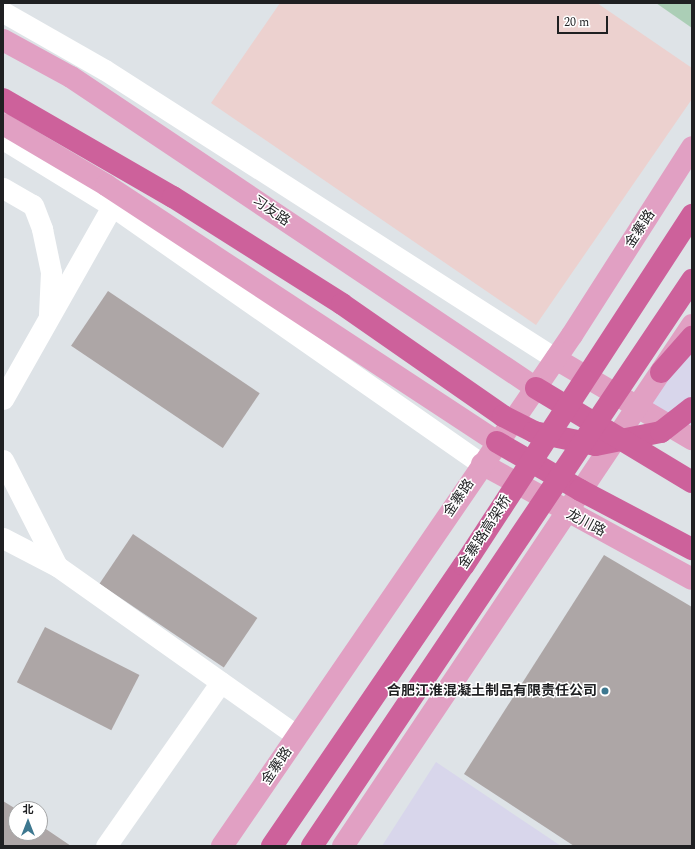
<!DOCTYPE html>
<html>
<head>
<meta charset="utf-8">
<style>
	body { margin:0 }
	#map { position:relative; width:695px; height:849px; overflow:hidden; background:#dee3e7; font-family:Spectral,"Noto Sans SC",serif }
	div>[style] { position:absolute }
	.commercial>* { inset:0; background:#d8d6eb }
	.industrial>* { inset:0; background:#ecd1cf }
	.green>* { inset:0; background:#abceb6 }
	.building>* { inset:0; background:#ada6a6; transform-origin:0 0 }
	.minor>* { height:21px; margin:-10.5px; padding:0 10.5px; transform-origin:10.5px; border-radius:10.5px; background:#fff }
	.major>* { height:22px; margin:-11px; padding:0 11px; transform-origin:11px; border-radius:11px; background:#e1a0c3 }
	.highway>* { height:22px; margin:-11px; padding:0 11px; transform-origin:11px; border-radius:11px; background:#cd619b }
	.dots>* { width:11px; height:11px; translate:-50% -50%; box-sizing:border-box; border:2px solid #fff; border-radius:50% }
	span { translate:-50% -50%; white-space:nowrap; text-align:center; line-height:1.15; -webkit-text-stroke:3px #fff; paint-order:stroke }
	.street-label { font-size:14px; color:#1f2022 }
	.poi-label { font-size:14px; color:#1f2022; font-weight:700 }
	.right { translate:-100% -50%; text-align:right }
	.frame { position:absolute; inset:0; border:4px solid #1f2022; pointer-events:none }
	.north { position:absolute; left:8px; top:801px; width:40px; height:40px; box-sizing:border-box; background:#fff; border:1px solid #a5a6a7; border-radius:50%; rotate:0deg; font-size:11px; font-weight:700; line-height:16px; text-align:center; color:#1f2022 }
	.north::after { content:''; display:block; margin:auto; width:14px; height:18px; background:#3d7890; clip-path:polygon(50% 0,100% 100%,50% 72%,0 100%) }
	.scale { position:absolute; left:557px; top:16px; width:51px; height:18px; box-sizing:border-box; border:2px solid #1f2022; border-top:0; padding-left:5px; font-size:12px; line-height:14px; white-space:nowrap; color:#1f2022; -webkit-text-stroke:3px #fff; paint-order:stroke }
</style>
</head>
<body>
<div id="map">
	<div class="commercial">
		<i style="clip-path:polygon(692px 325px,692px 439px,637px 407px)"></i>
		<i style="clip-path:polygon(436px 762px,561px 846px,382px 846px)"></i>
	</div>
	<div class="industrial">
		<i style="clip-path:polygon(280px 3px,597px 3px,692px 68px,692px 99px,536px 325px,211px 103px)"></i>
	</div>
	<div class="green">
		<i style="clip-path:polygon(656px 3px,692px 3px,692px 28px)"></i>
	</div>
	<div class="building">
		<i style="left:108px;top:291px;width:183px;height:66px;rotate:34deg"></i>
		<i style="left:133px;top:534px;width:150px;height:60px;rotate:34deg"></i>
		<i style="clip-path:polygon(604px 555px,692px 607px,692px 846px,574px 846px,464px 774px)"></i>
		<i style="left:45px;top:627px;width:106px;height:62px;rotate:27deg"></i>
		<i style="clip-path:polygon(3px 801px,16px 809px,16px 833px,40px 833px,40px 825px,71px 846px,3px 846px)"></i>
	</div>
	<div class="minor">
		<i style="left:3px;top:12px;width:117px;rotate:29.6deg"></i>
		<i style="left:105px;top:70px;width:536px;rotate:32.65deg"></i>
		<i style="left:3px;top:139px;width:128px;rotate:31.6deg"></i>
		<i style="left:112px;top:206px;width:451px;rotate:34.9deg"></i>
		<i style="left:3px;top:188px;width:34px;rotate:30deg"></i>
		<i style="left:33px;top:205px;width:26px;rotate:69deg"></i>
		<i style="left:42px;top:229px;width:44px;rotate:78.2deg"></i>
		<i style="left:51px;top:272px;width:43px;rotate:92.7deg"></i>
		<i style="left:3px;top:399px;width:236px;rotate:-60.5deg"></i>
		<i style="left:3px;top:460px;width:119px;rotate:63deg"></i>
		<i style="left:3px;top:538px;width:61px;rotate:27.4deg"></i>
		<i style="left:57px;top:566px;width:294px;rotate:35.3deg"></i>
		<i style="left:106px;top:846px;width:200px;rotate:-55deg"></i>
	</div>
	<div class="major">
		<i style="left:3px;top:40px;width:77px;rotate:28.6deg"></i>
		<i style="left:71px;top:77px;width:559px;rotate:33.78deg"></i>
		<i style="left:3px;top:124px;width:120px;rotate:30.6deg"></i>
		<i style="left:106px;top:185px;width:468px;rotate:33.3deg"></i>
		<i style="left:556px;top:359px;width:158px;rotate:30.5deg"></i>
		<i style="left:482px;top:464px;width:239px;rotate:28.7deg"></i>
		<i style="left:222px;top:846px;width:619px;rotate:-55.59deg"></i>
		<i style="left:572px;top:335px;width:223px;rotate:-57.4deg"></i>
		<i style="left:343px;top:846px;width:627px;rotate:-56.18deg"></i>
	</div>
	<div class="highway">
		<i style="left:3px;top:99px;width:196px;rotate:30deg"></i>
		<i style="left:173px;top:197px;width:200px;rotate:32.3deg"></i>
		<i style="left:342px;top:304px;width:196px;rotate:34.8deg"></i>
		<i style="left:503px;top:416px;width:35px;rotate:27deg"></i>
		<i style="left:534px;top:432px;width:63px;rotate:11.8deg"></i>
		<i style="left:596px;top:445px;width:66px;rotate:-11.3deg"></i>
		<i style="left:661px;top:432px;width:39px;rotate:-38deg"></i>
		<i style="left:661px;top:372px;width:47px;rotate:-48.5deg"></i>
		<i style="left:536px;top:388px;width:182px;rotate:31.1deg"></i>
		<i style="left:497px;top:442px;width:96px;rotate:30deg"></i>
		<i style="left:580px;top:490px;width:127px;rotate:27.8deg"></i>
		<i style="left:272px;top:846px;width:340px;rotate:-55.7deg"></i>
		<i style="left:464px;top:565px;width:418px;rotate:-56.9deg"></i>
		<i style="left:312px;top:846px;width:682px;rotate:-56.12deg"></i>
	</div>
	<div class="dots">
		<i style="left:605px;top:691px;background:#3d7890"></i>
	</div>
	<div class="street-label">
		<span style="left:271px;top:211px;rotate:34deg">习友路</span>
		<span style="left:640px;top:229px;rotate:-57deg">金寨路</span>
		<span style="left:459px;top:498px;rotate:-56deg">金寨路</span>
		<span style="left:586px;top:523px;rotate:28deg">龙川路</span>
		<span style="left:485px;top:532px;rotate:-57deg">金寨路高架桥</span>
		<span style="left:277px;top:766px;rotate:-56deg">金寨路</span>
	</div>
	<div class="poi-label">
		<span class="right" style="left:597px;top:691px">合肥江淮混凝土制品有限责任公司</span>
	</div>
	<div class="frame"></div>
	<div class="north">北</div>
	<div class="scale">20 m</div>
</div>
</body>
</html>
